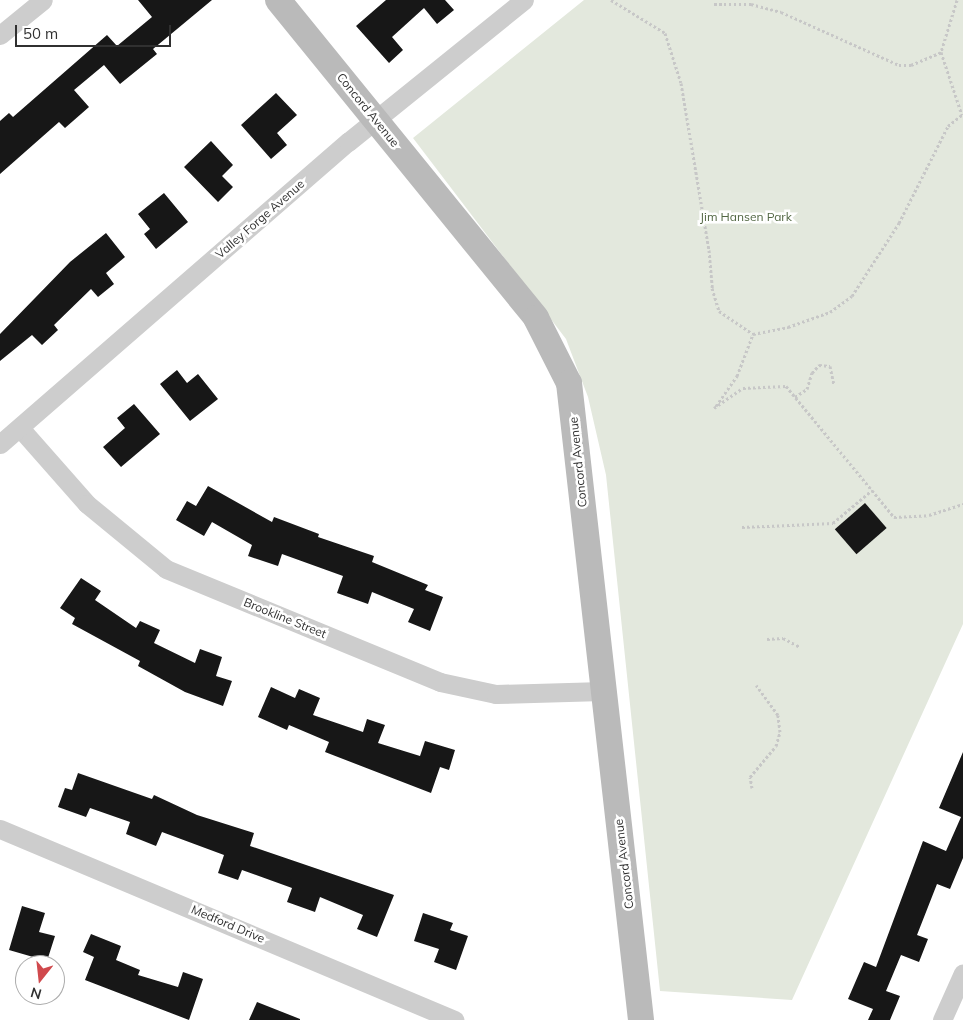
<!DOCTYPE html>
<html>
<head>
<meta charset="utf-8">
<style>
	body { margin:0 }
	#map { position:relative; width:963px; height:1020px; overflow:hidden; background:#fff; font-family:Mulish,sans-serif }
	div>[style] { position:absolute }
	.green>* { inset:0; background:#e3e8dd }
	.building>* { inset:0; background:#171717; transform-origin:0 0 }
	.path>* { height:3px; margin-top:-1.5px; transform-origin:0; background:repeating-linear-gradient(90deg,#c7c7c7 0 2.5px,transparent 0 5px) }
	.street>* { height:19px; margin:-9.5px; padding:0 9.5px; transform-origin:9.5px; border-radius:9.5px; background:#cdcdcd }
	.secondary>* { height:26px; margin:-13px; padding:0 13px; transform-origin:13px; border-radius:13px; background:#bababa }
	span { translate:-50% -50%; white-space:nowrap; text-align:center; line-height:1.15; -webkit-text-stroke:5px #fff; paint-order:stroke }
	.street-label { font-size:12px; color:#303030 }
	.park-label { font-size:12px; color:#526743 }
	.north { position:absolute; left:15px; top:955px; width:50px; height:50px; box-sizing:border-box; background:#fff; border:1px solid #acacac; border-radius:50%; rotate:196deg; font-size:14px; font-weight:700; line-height:20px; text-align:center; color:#303030 }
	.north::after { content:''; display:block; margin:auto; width:18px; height:22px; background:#d0494d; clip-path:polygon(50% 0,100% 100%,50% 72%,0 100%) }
	.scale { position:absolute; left:15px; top:25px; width:156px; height:22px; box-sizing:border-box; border:2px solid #303030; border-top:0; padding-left:6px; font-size:15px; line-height:18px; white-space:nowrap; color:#303030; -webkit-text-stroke:4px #fff; paint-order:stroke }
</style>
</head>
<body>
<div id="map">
	<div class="green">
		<i style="clip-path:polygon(584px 0,963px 0,963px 624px,792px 1000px,660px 991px,606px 475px,588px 397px,566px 339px,413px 138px)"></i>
	</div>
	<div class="building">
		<i style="clip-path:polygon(138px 0,212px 0,153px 49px,157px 54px,120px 84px,104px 65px,74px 90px,89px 107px,65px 128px,59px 122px,0 174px,0 121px,9px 113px,13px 117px,107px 35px,117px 46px,152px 17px)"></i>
		<i style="clip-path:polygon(386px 0,445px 0,454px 10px,437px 24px,424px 8px,392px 37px,403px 50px,389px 63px,356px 26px)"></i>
		<i style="clip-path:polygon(276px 93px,297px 115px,277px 133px,287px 145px,271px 159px,241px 125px)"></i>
		<i style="clip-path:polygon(211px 141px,233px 165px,222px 176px,233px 187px,218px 202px,184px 167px)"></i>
		<i style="clip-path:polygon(164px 193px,188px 222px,156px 249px,144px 234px,150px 229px,138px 214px)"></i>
		<i style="clip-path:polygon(106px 233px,125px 257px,106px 273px,114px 284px,98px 297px,91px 289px,54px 325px,58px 330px,42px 345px,32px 335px,0 361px,0 334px,70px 262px)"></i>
		<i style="clip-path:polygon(177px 370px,187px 383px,198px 374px,218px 399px,190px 421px,160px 384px)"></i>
		<i style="clip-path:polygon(134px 404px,160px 434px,121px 467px,103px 447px,125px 428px,117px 418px)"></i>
		<i style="clip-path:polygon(208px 486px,272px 522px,274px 517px,319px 534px,318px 537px,374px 556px,372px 562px,428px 585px,425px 590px,443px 597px,430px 631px,408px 622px,414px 609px,372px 592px,368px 604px,337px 593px,343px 576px,282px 554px,278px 566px,248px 556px,252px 545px,212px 522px,204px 536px,176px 520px,187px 501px,196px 506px)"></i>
		<i style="left:865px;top:503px;width:33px;height:40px;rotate:49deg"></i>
		<i style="clip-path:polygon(81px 578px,101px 591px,95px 600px,136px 628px,140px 621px,160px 630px,154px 643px,195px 663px,200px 649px,222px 657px,216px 676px,232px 681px,223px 706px,185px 692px,138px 666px,140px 661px,72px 624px,75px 618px,60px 608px)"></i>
		<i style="clip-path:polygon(271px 687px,295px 698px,299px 689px,320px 698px,313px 715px,363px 732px,367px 719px,385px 725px,378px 743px,420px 756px,425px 741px,455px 750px,449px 770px,440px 767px,431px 793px,325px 752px,329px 742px,289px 725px,287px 730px,258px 717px)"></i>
		<i style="clip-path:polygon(963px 752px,963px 858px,950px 889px,937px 884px,917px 935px,928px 939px,919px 962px,901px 955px,886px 991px,900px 996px,890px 1020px,868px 1020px,873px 1009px,848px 999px,864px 962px,876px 967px,923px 841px,946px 851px,961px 817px,939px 808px)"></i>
		<i style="clip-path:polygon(78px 773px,152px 799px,154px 795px,197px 815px,254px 833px,250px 846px,394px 895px,377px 937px,357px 929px,363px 915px,320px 897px,315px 912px,287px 902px,292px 888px,242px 870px,238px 880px,218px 873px,224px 855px,162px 832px,156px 846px,126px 834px,130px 822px,90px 808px,86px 817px,58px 807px,65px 788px,72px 790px)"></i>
		<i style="clip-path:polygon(22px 906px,45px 913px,39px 932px,55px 936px,47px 961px,9px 950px)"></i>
		<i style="clip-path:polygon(423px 913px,453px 923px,450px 930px,468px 936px,456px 970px,434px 962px,439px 949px,414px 941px)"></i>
		<i style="clip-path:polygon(91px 934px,121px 946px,116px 960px,140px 970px,138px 975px,178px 987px,183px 972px,203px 979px,189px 1020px,85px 980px,94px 957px,83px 952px)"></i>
		<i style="clip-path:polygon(257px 1002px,300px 1019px,300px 1020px,249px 1020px)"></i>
	</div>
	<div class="path">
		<i style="left:611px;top:0;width:63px;rotate:31.4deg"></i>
		<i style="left:665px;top:33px;width:52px;rotate:72.3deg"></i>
		<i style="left:681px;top:83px;width:169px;rotate:80.5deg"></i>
		<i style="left:709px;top:250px;width:38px;rotate:85deg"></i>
		<i style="left:712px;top:288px;width:24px;rotate:73deg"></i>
		<i style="left:719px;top:311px;width:41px;rotate:34.1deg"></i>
		<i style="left:753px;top:334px;width:36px;rotate:-11deg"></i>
		<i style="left:788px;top:327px;width:45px;rotate:-19.7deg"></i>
		<i style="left:830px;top:312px;width:27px;rotate:-36deg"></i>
		<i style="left:852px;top:296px;width:87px;rotate:-57.2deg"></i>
		<i style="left:899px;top:223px;width:109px;rotate:-63.2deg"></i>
		<i style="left:948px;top:126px;width:19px;rotate:-39deg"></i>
		<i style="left:957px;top:0;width:54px;rotate:107.1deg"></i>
		<i style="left:941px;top:52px;width:66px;rotate:71.6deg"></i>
		<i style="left:714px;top:4px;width:37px"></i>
		<i style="left:751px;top:4px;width:31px;rotate:15deg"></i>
		<i style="left:781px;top:12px;width:129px;rotate:24.2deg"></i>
		<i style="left:899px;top:65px;width:12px"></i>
		<i style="left:911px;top:65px;width:33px;rotate:-23deg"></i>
		<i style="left:795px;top:397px;width:14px;rotate:-34deg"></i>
		<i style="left:807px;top:389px;width:17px;rotate:-73deg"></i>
		<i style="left:812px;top:373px;width:11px;rotate:-49deg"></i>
		<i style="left:819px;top:365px;width:11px;rotate:5deg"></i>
		<i style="left:830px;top:366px;width:19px;rotate:78deg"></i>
		<i style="left:716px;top:406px;width:37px;rotate:-55deg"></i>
		<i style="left:737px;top:376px;width:45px;rotate:-69.1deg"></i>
		<i style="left:714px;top:408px;width:35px;rotate:-35deg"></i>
		<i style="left:743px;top:388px;width:43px;rotate:-2.7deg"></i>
		<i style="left:786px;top:386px;width:170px;rotate:50.5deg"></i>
		<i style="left:894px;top:517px;width:35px;rotate:-3deg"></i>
		<i style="left:929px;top:515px;width:36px;rotate:-18deg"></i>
		<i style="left:742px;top:527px;width:91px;rotate:-2.5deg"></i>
		<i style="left:833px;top:523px;width:51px;rotate:-40.2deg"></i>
		<i style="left:767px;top:639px;width:16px;rotate:-4deg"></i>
		<i style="left:783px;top:638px;width:19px;rotate:28deg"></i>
		<i style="left:752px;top:788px;width:11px;rotate:-100deg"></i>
		<i style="left:750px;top:777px;width:40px;rotate:-50deg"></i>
		<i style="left:776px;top:746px;width:15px;rotate:-74deg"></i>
		<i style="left:780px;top:732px;width:17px;rotate:-97deg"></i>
		<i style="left:778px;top:715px;width:37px;rotate:-126deg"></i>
	</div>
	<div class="street">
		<i style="left:0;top:35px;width:55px;rotate:-39.1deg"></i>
		<i style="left:20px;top:428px;width:101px;rotate:48.6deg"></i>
		<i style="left:87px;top:504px;width:102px;rotate:39.4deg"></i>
		<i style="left:166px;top:569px;width:296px;rotate:22.4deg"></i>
		<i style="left:440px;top:682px;width:57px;rotate:12.1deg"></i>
		<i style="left:496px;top:694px;width:107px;rotate:-1.6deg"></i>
		<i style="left:0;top:444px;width:461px;rotate:-41deg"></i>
		<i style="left:348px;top:142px;width:226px;rotate:-38.9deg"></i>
		<i style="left:0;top:829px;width:493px;rotate:22.8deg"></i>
		<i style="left:942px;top:1020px;width:51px;rotate:-65.9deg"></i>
	</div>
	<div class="secondary">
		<i style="left:278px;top:0;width:409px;rotate:50.9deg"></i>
		<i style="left:536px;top:318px;width:73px;rotate:63.1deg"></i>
		<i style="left:569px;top:383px;width:641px;rotate:83.55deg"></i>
	</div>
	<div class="street-label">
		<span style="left:368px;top:110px;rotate:51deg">Concord Avenue</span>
		<span style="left:260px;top:219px;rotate:-41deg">Valley Forge Avenue</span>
		<span style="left:578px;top:462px;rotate:-96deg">Concord Avenue</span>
		<span style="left:285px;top:618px;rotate:22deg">Brookline Street</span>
		<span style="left:624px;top:864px;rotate:-97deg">Concord Avenue</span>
		<span style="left:228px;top:924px;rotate:23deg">Medford Drive</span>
	</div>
	<div class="park-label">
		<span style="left:746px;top:217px">Jim Hansen Park</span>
	</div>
	<div class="north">N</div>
	<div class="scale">50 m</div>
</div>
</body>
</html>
